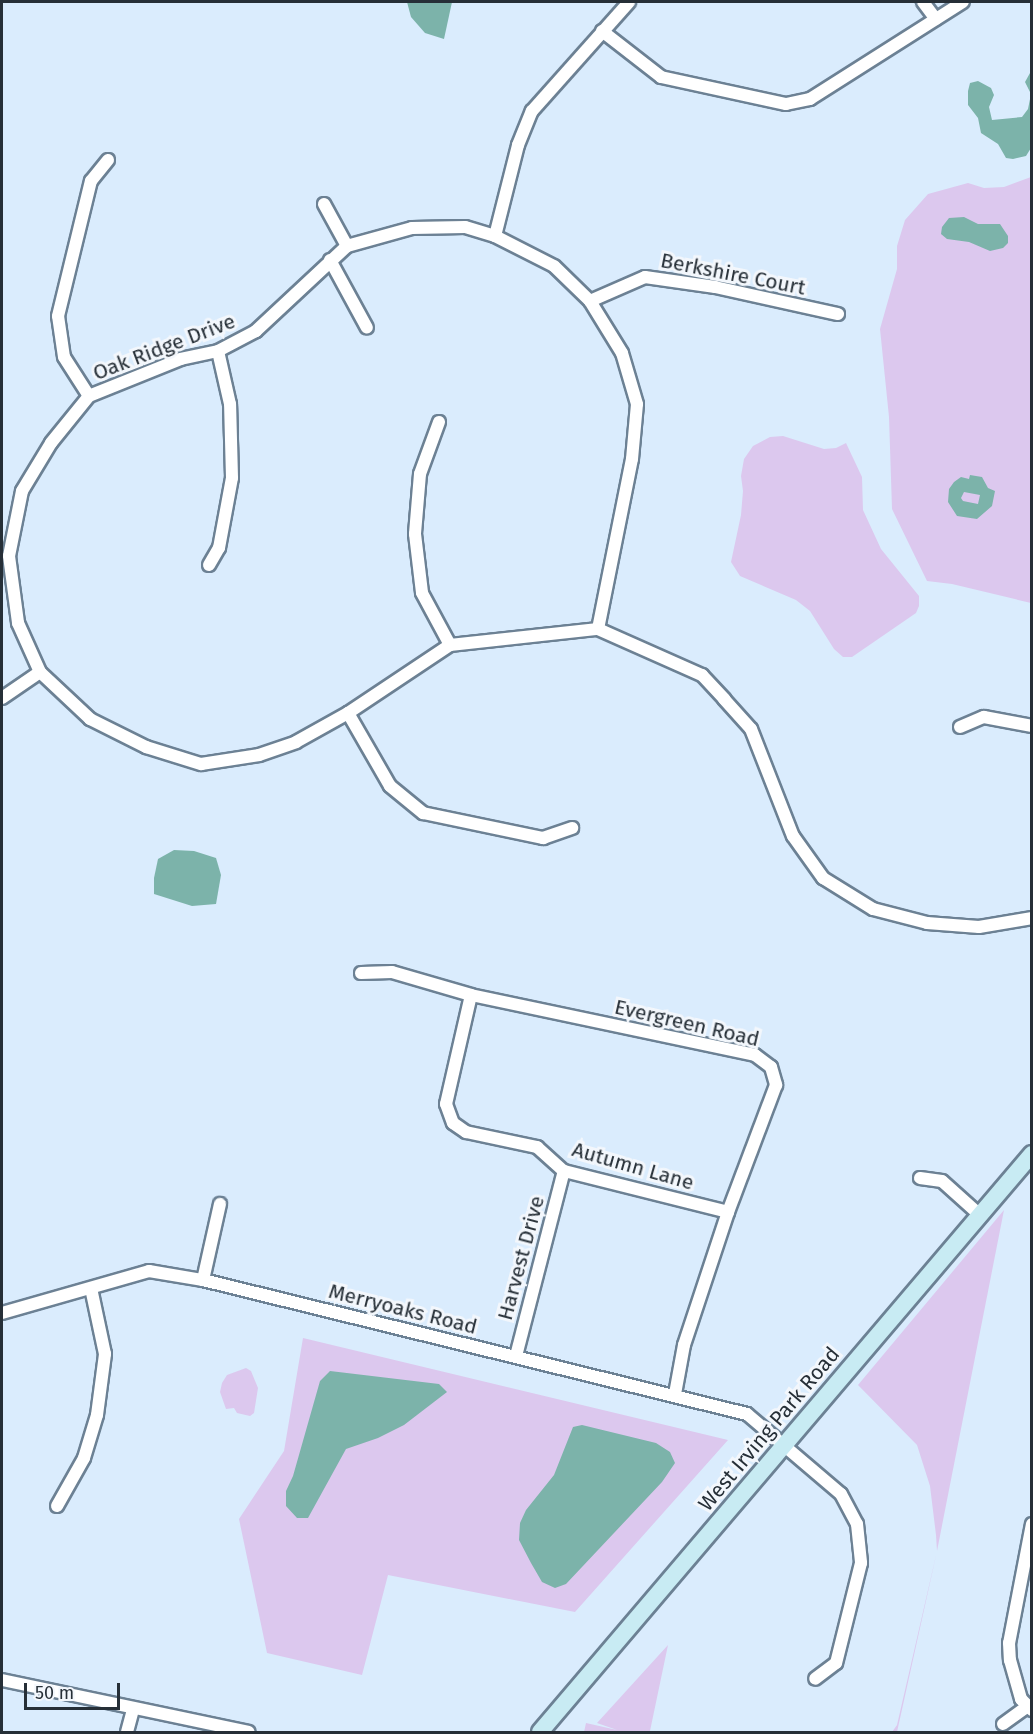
<!DOCTYPE html>
<html>
<head>
<meta charset="utf-8">
<style>
	body { margin:0 }
	#map { position:relative; width:1033px; height:1734px; overflow:hidden; background:#daecfd; font-family:"Fira Sans",sans-serif }
	div>[style] { position:absolute }
	.green>* { inset:0; background:#dcc8ee }
	.water>* { inset:0; background:#7cb3aa }
	.roads { filter:drop-shadow(2px 0 #6c8194) drop-shadow(-2px 0 #6c8194) drop-shadow(0 2px #6c8194) drop-shadow(0 -2px #6c8194) }
	.minor>* { height:12px; margin:-6px; padding:0 6px; transform-origin:6px; border-radius:6px; background:#fff }
	.secondary>* { height:16px; margin:-8px; padding:0 8px; transform-origin:8px; border-radius:8px; background:#c8ebf3 }
	span { translate:-50% -50%; white-space:nowrap; text-align:center; line-height:1.15; -webkit-text-stroke:6px #f3f7fc; paint-order:stroke }
	.street-label { font-size:21px; color:#262f37 }
	.frame { position:absolute; inset:0; border:3px solid #262f37; pointer-events:none }
	.scale { position:absolute; left:24px; top:1683px; width:96px; height:27px; box-sizing:border-box; border:3px solid #262f37; border-top:0; padding-left:8px; font-size:18px; line-height:21px; white-space:nowrap; color:#262f37; -webkit-text-stroke:4px #f3f7fc; paint-order:stroke }
</style>
</head>
<body>
<div id="map">
	<div class="green">
		<i style="clip-path:polygon(1031px 177px,1031px 603px,952px 584px,927px 581px,892px 509px,889px 417px,880px 329px,897px 269px,897px 246px,905px 220px,928px 194px,968px 183px,984px 188px,1004px 187px)"></i>
		<i style="clip-path:polygon(783px 436px,824px 449px,836px 448px,846px 443px,862px 477px,863px 510px,881px 549px,919px 596px,919px 606px,916px 613px,852px 657px,843px 657px,834px 649px,810px 611px,796px 600px,740px 576px,731px 562px,741px 515px,743px 491px,741px 476px,744px 459px,753px 446px,770px 437px)"></i>
		<i style="clip-path:polygon(1004px 1210px,937px 1551px,897px 1732px,892px 1732px,897px 1725px,937px 1551px,936px 1535px,930px 1486px,917px 1445px,858px 1385px)"></i>
		<i style="clip-path:polygon(303px 1338px,728px 1440px,575px 1612px,388px 1575px,362px 1675px,267px 1653px,239px 1519px,284px 1451px)"></i>
		<i style="clip-path:polygon(246px 1368px,251px 1371px,258px 1388px,254px 1413px,250px 1416px,237px 1413px,234px 1408px,226px 1409px,220px 1392px,222px 1383px,227px 1375px)"></i>
		<i style="clip-path:polygon(668px 1645px,650px 1731px,655px 1732px,584px 1732px,586px 1723px,617px 1730px,597px 1723px)"></i>
	</div>
	<div class="water">
		<i style="clip-path:polygon(407px 2px,452px 2px,444px 39px,425px 33px,411px 17px)"></i>
		<i style="clip-path:polygon(1030px 73px,1032px 74px,1031px 148px,1026px 156px,1013px 159px,1006px 158px,998px 144px,981px 133px,978px 118px,968px 105px,968px 91px,970px 83px,978px 81px,991px 88px,994px 95px,989px 107px,992px 120px,1022px 117px,1028px 109px,1031px 94px,1025px 82px)"></i>
		<i style="clip-path:polygon(964px 217px,978px 224px,1000px 224px,1008px 236px,1008px 243px,1003px 248px,990px 251px,969px 242px,947px 239px,941px 234px,942px 227px,949px 218px)"></i>
		<i style="clip-path:polygon(evenodd,970px 475px,982px 477px,988px 488px,995px 491px,992px 506px,977px 519px,957px 516px,948px 502px,949px 489px,954px 482px,961px 477px,969px 479px,970px 475px,964px 492px,980px 495px,978px 504px,963px 501px,961px 498px,964px 492px)"></i>
		<i style="clip-path:polygon(174px 850px,194px 851px,216px 858px,221px 875px,216px 904px,192px 906px,154px 894px,154px 878px,158px 859px)"></i>
		<i style="clip-path:polygon(330px 1371px,439px 1384px,447px 1392px,404px 1425px,378px 1438px,346px 1449px,308px 1518px,297px 1518px,286px 1506px,286px 1491px,293px 1476px,320px 1381px)"></i>
		<i style="clip-path:polygon(582px 1425px,656px 1443px,670px 1452px,675px 1463px,662px 1482px,566px 1584px,555px 1588px,542px 1582px,531px 1563px,519px 1540px,520px 1523px,526px 1510px,554px 1475px,573px 1427px)"></i>
	</div>
	<div class="roads">
		<div class="minor">
			<i style="left:923px;top:2px;width:21px;rotate:53deg"></i>
			<i style="left:602px;top:31px;width:75px;rotate:37.9deg"></i>
			<i style="left:661px;top:77px;width:128px;rotate:12.2deg"></i>
			<i style="left:786px;top:104px;width:25px;rotate:-12deg"></i>
			<i style="left:810px;top:99px;width:181px;rotate:-32.4deg"></i>
			<i style="left:324px;top:204px;width:48px;rotate:61.3deg"></i>
			<i style="left:495px;top:236px;width:94px;rotate:-75.8deg"></i>
			<i style="left:518px;top:145px;width:37px;rotate:-68deg"></i>
			<i style="left:532px;top:111px;width:146px;rotate:-48.3deg"></i>
			<i style="left:330px;top:260px;width:77px;rotate:61.4deg"></i>
			<i style="left:590px;top:301px;width:60px;rotate:-23.6deg"></i>
			<i style="left:645px;top:277px;width:71px;rotate:8.1deg"></i>
			<i style="left:715px;top:287px;width:126px;rotate:12.4deg"></i>
			<i style="left:89px;top:396px;width:46px;rotate:-122.7deg"></i>
			<i style="left:64px;top:357px;width:41px;rotate:-98.3deg"></i>
			<i style="left:58px;top:316px;width:139px;rotate:-76.3deg"></i>
			<i style="left:91px;top:181px;width:27px;rotate:-51deg"></i>
			<i style="left:439px;top:422px;width:55px;rotate:110.1deg"></i>
			<i style="left:420px;top:474px;width:60px;rotate:94.8deg"></i>
			<i style="left:415px;top:534px;width:59px;rotate:83.2deg"></i>
			<i style="left:422px;top:593px;width:59px;rotate:61.7deg"></i>
			<i style="left:209px;top:565px;width:20px;rotate:-60deg"></i>
			<i style="left:219px;top:548px;width:71px;rotate:-79.5deg"></i>
			<i style="left:232px;top:478px;width:74px;rotate:-91.5deg"></i>
			<i style="left:230px;top:404px;width:54px;rotate:-102.8deg"></i>
			<i style="left:598px;top:629px;width:173px;rotate:-78.7deg"></i>
			<i style="left:632px;top:459px;width:55px;rotate:-84.8deg"></i>
			<i style="left:637px;top:404px;width:53px;rotate:-106.4deg"></i>
			<i style="left:622px;top:353px;width:61px;rotate:-121.6deg"></i>
			<i style="left:590px;top:301px;width:50px;rotate:-135.8deg"></i>
			<i style="left:554px;top:266px;width:66px;rotate:-153deg"></i>
			<i style="left:495px;top:236px;width:31px;rotate:-163deg"></i>
			<i style="left:465px;top:227px;width:53px;rotate:178.9deg"></i>
			<i style="left:412px;top:228px;width:67px;rotate:164.5deg"></i>
			<i style="left:347px;top:246px;width:125px;rotate:137deg"></i>
			<i style="left:256px;top:331px;width:43px;rotate:152.2deg"></i>
			<i style="left:218px;top:351px;width:38px;rotate:168deg"></i>
			<i style="left:181px;top:359px;width:99px;rotate:158.1deg"></i>
			<i style="left:89px;top:396px;width:60px;rotate:129deg"></i>
			<i style="left:51px;top:443px;width:56px;rotate:121.1deg"></i>
			<i style="left:22px;top:491px;width:66px;rotate:101.3deg"></i>
			<i style="left:9px;top:556px;width:68px;rotate:82.3deg"></i>
			<i style="left:18px;top:623px;width:54px;rotate:65.8deg"></i>
			<i style="left:40px;top:672px;width:69px;rotate:43.2deg"></i>
			<i style="left:90px;top:719px;width:63px;rotate:26.6deg"></i>
			<i style="left:146px;top:747px;width:58px;rotate:17.2deg"></i>
			<i style="left:201px;top:764px;width:59px;rotate:-8.8deg"></i>
			<i style="left:259px;top:755px;width:39px;rotate:-19deg"></i>
			<i style="left:296px;top:742px;width:60px;rotate:-29.1deg"></i>
			<i style="left:348px;top:713px;width:123px;rotate:-33.7deg"></i>
			<i style="left:450px;top:645px;width:149px;rotate:-6.2deg"></i>
			<i style="left:598px;top:629px;width:114px;rotate:23.9deg"></i>
			<i style="left:702px;top:675px;width:33px;rotate:47deg"></i>
			<i style="left:724px;top:699px;width:40px;rotate:48deg"></i>
			<i style="left:751px;top:729px;width:115px;rotate:68.6deg"></i>
			<i style="left:793px;top:836px;width:52px;rotate:54.5deg"></i>
			<i style="left:823px;top:878px;width:59px;rotate:31.8deg"></i>
			<i style="left:873px;top:909px;width:56px;rotate:14.5deg"></i>
			<i style="left:927px;top:923px;width:52px;rotate:4.4deg"></i>
			<i style="left:979px;top:927px;width:54px;rotate:-9.6deg"></i>
			<i style="left:2px;top:698px;width:46px;rotate:-34.4deg"></i>
			<i style="left:348px;top:713px;width:84px;rotate:60.1deg"></i>
			<i style="left:390px;top:786px;width:43px;rotate:39.3deg"></i>
			<i style="left:423px;top:813px;width:123px;rotate:11.8deg"></i>
			<i style="left:543px;top:838px;width:31px;rotate:-19deg"></i>
			<i style="left:960px;top:727px;width:26px;rotate:-23deg"></i>
			<i style="left:984px;top:717px;width:49px;rotate:10.6deg"></i>
			<i style="left:361px;top:973px;width:31px;rotate:-2deg"></i>
			<i style="left:392px;top:972px;width:82px;rotate:16.2deg"></i>
			<i style="left:471px;top:995px;width:290px;rotate:11.9deg"></i>
			<i style="left:755px;top:1055px;width:20px;rotate:37deg"></i>
			<i style="left:771px;top:1067px;width:19px;rotate:74deg"></i>
			<i style="left:776px;top:1085px;width:136px;rotate:110.7deg"></i>
			<i style="left:728px;top:1212px;width:140px;rotate:108.3deg"></i>
			<i style="left:684px;top:1345px;width:50px;rotate:100.4deg"></i>
			<i style="left:471px;top:995px;width:112px;rotate:102.9deg"></i>
			<i style="left:446px;top:1104px;width:20px;rotate:70deg"></i>
			<i style="left:453px;top:1123px;width:16px;rotate:35deg"></i>
			<i style="left:466px;top:1132px;width:73px;rotate:11.9deg"></i>
			<i style="left:537px;top:1147px;width:36px;rotate:42deg"></i>
			<i style="left:564px;top:1171px;width:169px;rotate:14deg"></i>
			<i style="left:920px;top:1178px;width:22px;rotate:8deg"></i>
			<i style="left:942px;top:1181px;width:52px;rotate:41.9deg"></i>
			<i style="left:203px;top:1280px;width:78px;rotate:-77.4deg"></i>
			<i style="left:2px;top:1313px;width:153px;rotate:-15.9deg"></i>
			<i style="left:149px;top:1271px;width:55px;rotate:9.5deg"></i>
			<i style="left:203px;top:1280px;width:560px;rotate:13.84deg"></i>
			<i style="left:747px;top:1414px;width:123px;rotate:40.4deg"></i>
			<i style="left:841px;top:1494px;width:34px;rotate:62deg"></i>
			<i style="left:857px;top:1524px;width:39px;rotate:84deg"></i>
			<i style="left:861px;top:1563px;width:103px;rotate:104deg"></i>
			<i style="left:836px;top:1663px;width:26px;rotate:143deg"></i>
			<i style="left:516px;top:1356px;width:191px;rotate:-75.5deg"></i>
			<i style="left:57px;top:1506px;width:55px;rotate:-60.6deg"></i>
			<i style="left:84px;top:1458px;width:45px;rotate:-73.2deg"></i>
			<i style="left:97px;top:1415px;width:62px;rotate:-82.5deg"></i>
			<i style="left:105px;top:1354px;width:67px;rotate:-102deg"></i>
			<i style="left:1032px;top:1524px;width:121px;rotate:100.9deg"></i>
			<i style="left:1009px;top:1643px;width:17px;rotate:87deg"></i>
			<i style="left:1010px;top:1660px;width:41px;rotate:74.2deg"></i>
			<i style="left:1021px;top:1699px;width:16px;rotate:45deg"></i>
			<i style="left:2px;top:1680px;width:252px;rotate:11.9deg"></i>
			<i style="left:1003px;top:1724px;width:31px;rotate:-36deg"></i>
			<i style="left:127px;top:1732px;width:24px;rotate:-75deg"></i>
		</div>
		<div class="secondary">
			<i style="left:540px;top:1732px;width:759px;rotate:-49.6deg"></i>
		</div>
	</div>
	<div class="street-label">
		<span style="left:733px;top:274px;rotate:11deg">Berkshire Court</span>
		<span style="left:164px;top:347px;rotate:-21deg">Oak Ridge Drive</span>
		<span style="left:687px;top:1023px;rotate:13deg">Evergreen Road</span>
		<span style="left:633px;top:1166px;rotate:16deg">Autumn Lane</span>
		<span style="left:521px;top:1258px;rotate:-75deg">Harvest Drive</span>
		<span style="left:403px;top:1309px;rotate:14deg">Merryoaks Road</span>
		<span style="left:769px;top:1429px;rotate:-50deg">West Irving Park Road</span>
	</div>
	<div class="frame"></div>
	<div class="scale">50 m</div>
</div>
</body>
</html>
